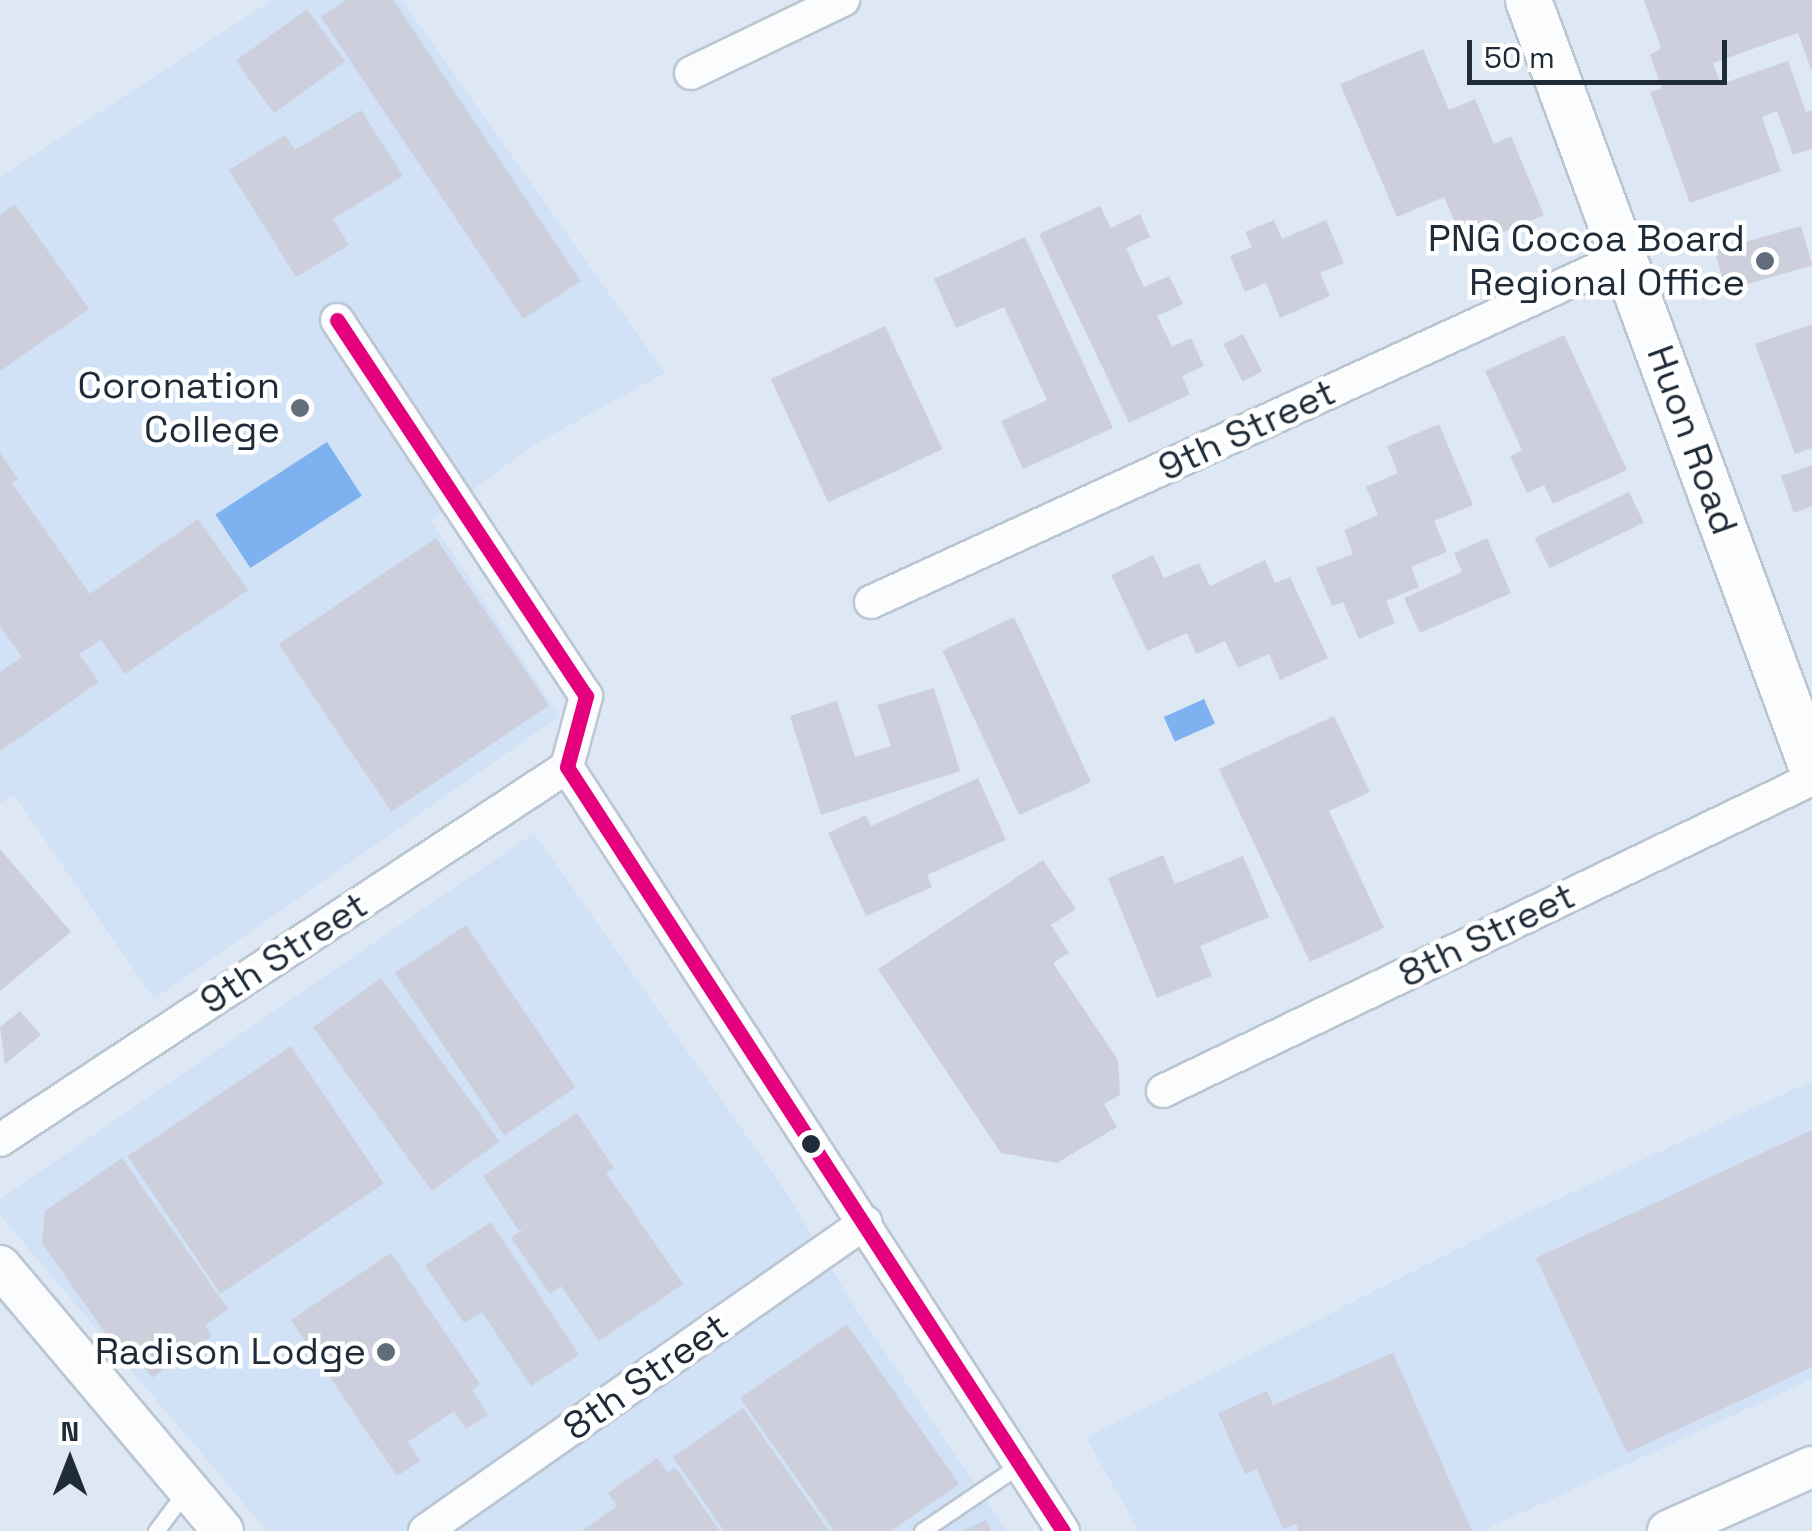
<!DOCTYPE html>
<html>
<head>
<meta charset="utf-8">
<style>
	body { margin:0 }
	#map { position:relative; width:1812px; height:1531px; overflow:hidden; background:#dee8f5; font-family:"Space Grotesk",sans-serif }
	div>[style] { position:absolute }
	.built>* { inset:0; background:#d1e1f6 }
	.water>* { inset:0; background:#7db1f0; transform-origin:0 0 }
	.building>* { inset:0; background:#cecfdd; transform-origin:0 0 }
	.roads { filter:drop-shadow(2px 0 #bbc6d3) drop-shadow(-2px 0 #bbc6d3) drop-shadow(0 2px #bbc6d3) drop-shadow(0 -2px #bbc6d3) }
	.service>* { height:15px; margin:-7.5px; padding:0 7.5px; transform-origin:7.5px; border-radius:7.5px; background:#fafcfe }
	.minor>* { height:32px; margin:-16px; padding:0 16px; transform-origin:16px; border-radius:16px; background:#fafcfe }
	.tertiary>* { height:40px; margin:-20px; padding:0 20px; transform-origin:20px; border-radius:20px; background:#fafcfe }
	.secondary>* { height:45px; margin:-22.5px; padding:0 22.5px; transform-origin:22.5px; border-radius:22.5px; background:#fafcfe }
	.bus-1>* { height:15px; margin:-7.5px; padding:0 7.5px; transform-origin:7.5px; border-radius:7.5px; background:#e5007d }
	.dots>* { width:28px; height:28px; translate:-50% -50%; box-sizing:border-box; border:5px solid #fff; border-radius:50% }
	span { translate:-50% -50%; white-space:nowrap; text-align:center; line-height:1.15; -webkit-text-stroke:9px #fff; paint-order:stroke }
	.poi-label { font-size:38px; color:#1f2b39 }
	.right { translate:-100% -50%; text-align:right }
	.street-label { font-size:38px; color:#1f2b39 }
	.north { position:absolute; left:20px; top:1411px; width:100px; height:100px; -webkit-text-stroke:8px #fff; paint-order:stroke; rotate:0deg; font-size:28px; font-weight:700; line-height:40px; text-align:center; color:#1f2b39 }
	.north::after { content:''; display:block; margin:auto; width:35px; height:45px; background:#1f2b39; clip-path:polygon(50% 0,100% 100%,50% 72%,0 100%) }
	.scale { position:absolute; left:1467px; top:40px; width:260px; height:45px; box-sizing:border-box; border:5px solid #1f2b39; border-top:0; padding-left:12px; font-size:30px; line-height:35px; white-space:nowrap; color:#1f2b39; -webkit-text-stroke:8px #fff; paint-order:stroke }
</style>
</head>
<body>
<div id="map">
	<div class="built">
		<i style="clip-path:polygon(272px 0,402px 0,665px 373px,535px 444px,431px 521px,560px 716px,154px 999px,14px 795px,0 803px,0 177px)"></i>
		<i style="clip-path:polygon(534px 833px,784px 1189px,857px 1311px,1007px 1531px,267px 1531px,0 1215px,0 1199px)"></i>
		<i style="clip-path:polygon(1812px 1081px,1812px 1379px,1482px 1531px,1139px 1531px,1086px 1438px,1528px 1213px)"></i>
	</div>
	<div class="water">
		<i style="left:327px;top:442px;width:64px;height:133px;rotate:57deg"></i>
		<i style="left:1204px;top:699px;width:27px;height:44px;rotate:66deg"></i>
	</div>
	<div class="building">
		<i style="clip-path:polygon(346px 0,393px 0,581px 281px,523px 319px,321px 17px)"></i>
		<i style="clip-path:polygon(1644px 0,1812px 0,1812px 72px,1798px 33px,1713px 63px,1721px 84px,1788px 61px,1806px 112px,1812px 110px,1812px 149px,1793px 155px,1777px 111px,1762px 117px,1781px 171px,1690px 203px,1650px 92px,1662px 88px,1650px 55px,1661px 48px)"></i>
		<i style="left:307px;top:9px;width:65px;height:88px;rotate:54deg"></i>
		<i style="clip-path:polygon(1423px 49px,1449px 110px,1475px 99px,1494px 144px,1511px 136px,1544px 215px,1466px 248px,1444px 197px,1397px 217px,1340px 84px)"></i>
		<i style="clip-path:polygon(361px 110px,403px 176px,333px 219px,349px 245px,296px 277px,229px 170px,285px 135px,295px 150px)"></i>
		<i style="clip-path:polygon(15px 204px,89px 309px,0 371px,0 215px)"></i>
		<i style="clip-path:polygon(1100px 206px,1111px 228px,1140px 214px,1150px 237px,1126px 248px,1144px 287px,1169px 276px,1183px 304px,1157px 316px,1172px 347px,1191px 338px,1204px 366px,1182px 376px,1190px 394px,1129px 423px,1039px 234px)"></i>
		<i style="clip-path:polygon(1274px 220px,1282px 239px,1326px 220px,1344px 263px,1320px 273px,1330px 296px,1280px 318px,1266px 283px,1245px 292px,1230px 256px,1252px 247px,1245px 232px)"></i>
		<i style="left:1801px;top:226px;width:41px;height:90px;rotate:74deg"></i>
		<i style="clip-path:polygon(1025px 237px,1113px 428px,1023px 469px,1001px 421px,1047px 400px,1004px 307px,956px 328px,934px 279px)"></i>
		<i style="clip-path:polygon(1812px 324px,1812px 448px,1795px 454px,1755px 344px)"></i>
		<i style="left:885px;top:326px;width:136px;height:126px;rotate:65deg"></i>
		<i style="left:1243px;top:334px;width:42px;height:22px;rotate:63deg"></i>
		<i style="clip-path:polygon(1564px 335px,1627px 470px,1553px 504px,1544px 485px,1527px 493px,1510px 456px,1522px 450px,1485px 371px)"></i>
		<i style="clip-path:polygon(1439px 424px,1473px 505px,1434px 521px,1447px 552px,1411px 567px,1419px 587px,1386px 601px,1395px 623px,1359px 639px,1343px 602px,1332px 606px,1316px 568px,1353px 554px,1344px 530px,1378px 515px,1366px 487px,1398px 473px,1387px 446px)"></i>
		<i style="clip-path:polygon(0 453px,18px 479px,12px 483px,90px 594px,198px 519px,248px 590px,125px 674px,101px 640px,79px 654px,99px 682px,0 751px,0 672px,22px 657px,0 626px)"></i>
		<i style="clip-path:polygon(1812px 465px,1812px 506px,1794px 513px,1781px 476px)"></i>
		<i style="left:1629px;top:492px;width:34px;height:105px;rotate:64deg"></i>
		<i style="left:436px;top:538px;width:202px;height:190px;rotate:56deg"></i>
		<i style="clip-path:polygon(1487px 538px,1511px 593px,1420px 633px,1404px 598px,1462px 572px,1454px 553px)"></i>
		<i style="clip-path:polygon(1153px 555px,1164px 578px,1199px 563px,1210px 586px,1265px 560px,1275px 583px,1290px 577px,1328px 658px,1280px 680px,1269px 654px,1238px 668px,1225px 641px,1196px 654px,1187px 633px,1147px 651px,1111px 575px)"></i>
		<i style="left:1014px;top:617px;width:182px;height:79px;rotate:65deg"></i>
		<i style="clip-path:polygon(934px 688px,960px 771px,821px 815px,790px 716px,837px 701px,855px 757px,891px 746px,877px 705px)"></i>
		<i style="clip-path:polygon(1334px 716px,1370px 792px,1329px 811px,1384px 928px,1310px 962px,1219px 769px)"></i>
		<i style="clip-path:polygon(978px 778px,1006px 840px,927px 875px,932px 887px,866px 916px,828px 833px,866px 815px,871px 826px)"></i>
		<i style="clip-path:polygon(0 849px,71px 932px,0 991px)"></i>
		<i style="clip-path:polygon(1163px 855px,1175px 884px,1243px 856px,1269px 917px,1200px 946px,1212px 976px,1157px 998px,1108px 878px)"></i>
		<i style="clip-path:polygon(1043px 860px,1076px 909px,1051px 925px,1069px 953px,1053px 963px,1118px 1060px,1120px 1095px,1104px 1104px,1117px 1127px,1057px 1163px,1001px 1153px,878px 969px)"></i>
		<i style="left:466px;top:925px;width:196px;height:86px;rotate:56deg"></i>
		<i style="left:381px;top:978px;width:202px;height:84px;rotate:54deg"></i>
		<i style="clip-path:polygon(20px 1011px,41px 1035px,5px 1064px,0 1027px)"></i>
		<i style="left:291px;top:1046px;width:166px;height:197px;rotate:56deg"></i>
		<i style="clip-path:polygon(577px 1113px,614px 1168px,606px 1173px,683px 1284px,599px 1341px,561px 1286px,550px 1294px,511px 1238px,536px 1220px,519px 1231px,483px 1176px)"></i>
		<i style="clip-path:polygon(1812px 1130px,1812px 1367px,1627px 1453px,1536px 1258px)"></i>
		<i style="clip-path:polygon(122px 1158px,228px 1309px,205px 1326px,212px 1336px,152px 1378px,130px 1347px,120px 1354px,42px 1243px,45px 1211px)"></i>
		<i style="clip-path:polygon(491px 1222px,579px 1355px,531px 1386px,482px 1312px,464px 1323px,425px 1265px)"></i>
		<i style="clip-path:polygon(391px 1253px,480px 1384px,472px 1390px,488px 1415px,466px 1429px,454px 1411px,408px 1442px,420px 1461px,397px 1476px,291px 1320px)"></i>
		<i style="clip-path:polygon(847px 1324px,959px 1484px,891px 1531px,834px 1531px,740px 1398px)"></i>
		<i style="clip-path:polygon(1393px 1353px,1472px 1531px,1299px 1531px,1296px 1524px,1283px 1529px,1257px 1469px,1245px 1474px,1218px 1413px,1267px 1391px,1273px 1405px)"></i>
		<i style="clip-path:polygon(743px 1408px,829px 1531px,724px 1531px,673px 1457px)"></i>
		<i style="clip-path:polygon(657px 1458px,668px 1472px,675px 1467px,720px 1531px,582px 1531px,617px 1506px,608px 1493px)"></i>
		<i style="clip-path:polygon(986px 1520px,991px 1531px,963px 1531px)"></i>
	</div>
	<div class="roads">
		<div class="service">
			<i style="left:156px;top:1531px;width:49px;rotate:-53.4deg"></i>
			<i style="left:922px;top:1531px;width:120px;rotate:-34.1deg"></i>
		</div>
		<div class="minor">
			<i style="left:691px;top:73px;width:169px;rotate:-25.7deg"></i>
			<i style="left:337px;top:320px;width:451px;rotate:56.5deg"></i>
			<i style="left:586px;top:696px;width:73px;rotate:105deg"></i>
			<i style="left:567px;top:767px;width:911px;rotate:57.01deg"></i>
			<i style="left:871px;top:602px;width:828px;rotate:-24.62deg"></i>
			<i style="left:1163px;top:1091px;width:720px;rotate:-25.68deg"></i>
			<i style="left:0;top:1140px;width:679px;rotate:-33.34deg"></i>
			<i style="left:425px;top:1531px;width:538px;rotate:-35.02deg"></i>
		</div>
		<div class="tertiary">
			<i style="left:0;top:1266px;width:346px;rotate:49.9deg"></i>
			<i style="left:1668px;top:1531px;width:158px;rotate:-24deg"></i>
		</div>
		<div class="secondary">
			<i style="left:1528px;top:0;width:819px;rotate:69.71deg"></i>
		</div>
	</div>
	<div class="bus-1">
		<i style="left:337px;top:320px;width:451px;rotate:56.5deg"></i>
		<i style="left:586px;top:696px;width:73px;rotate:105deg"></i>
		<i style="left:567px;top:767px;width:911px;rotate:57.01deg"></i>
	</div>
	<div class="dots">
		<i style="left:1765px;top:261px;background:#626d7b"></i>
		<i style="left:300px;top:408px;background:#626d7b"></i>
		<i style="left:811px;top:1144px;background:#1f2b39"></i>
		<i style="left:386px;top:1352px;background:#626d7b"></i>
	</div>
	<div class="poi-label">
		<span class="right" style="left:1745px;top:261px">PNG Cocoa Board<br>Regional Office</span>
		<span class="right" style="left:280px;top:408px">Coronation<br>College</span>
		<span class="right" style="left:366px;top:1352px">Radison Lodge</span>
	</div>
	<div class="street-label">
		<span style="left:1247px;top:430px;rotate:-25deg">9th Street</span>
		<span style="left:1692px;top:440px;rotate:70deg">Huon Road</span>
		<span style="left:1487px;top:935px;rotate:-26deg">8th Street</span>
		<span style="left:284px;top:953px;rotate:-33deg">9th Street</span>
		<span style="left:646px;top:1377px;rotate:-35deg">8th Street</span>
	</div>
	<div class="north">N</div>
	<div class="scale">50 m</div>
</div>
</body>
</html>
